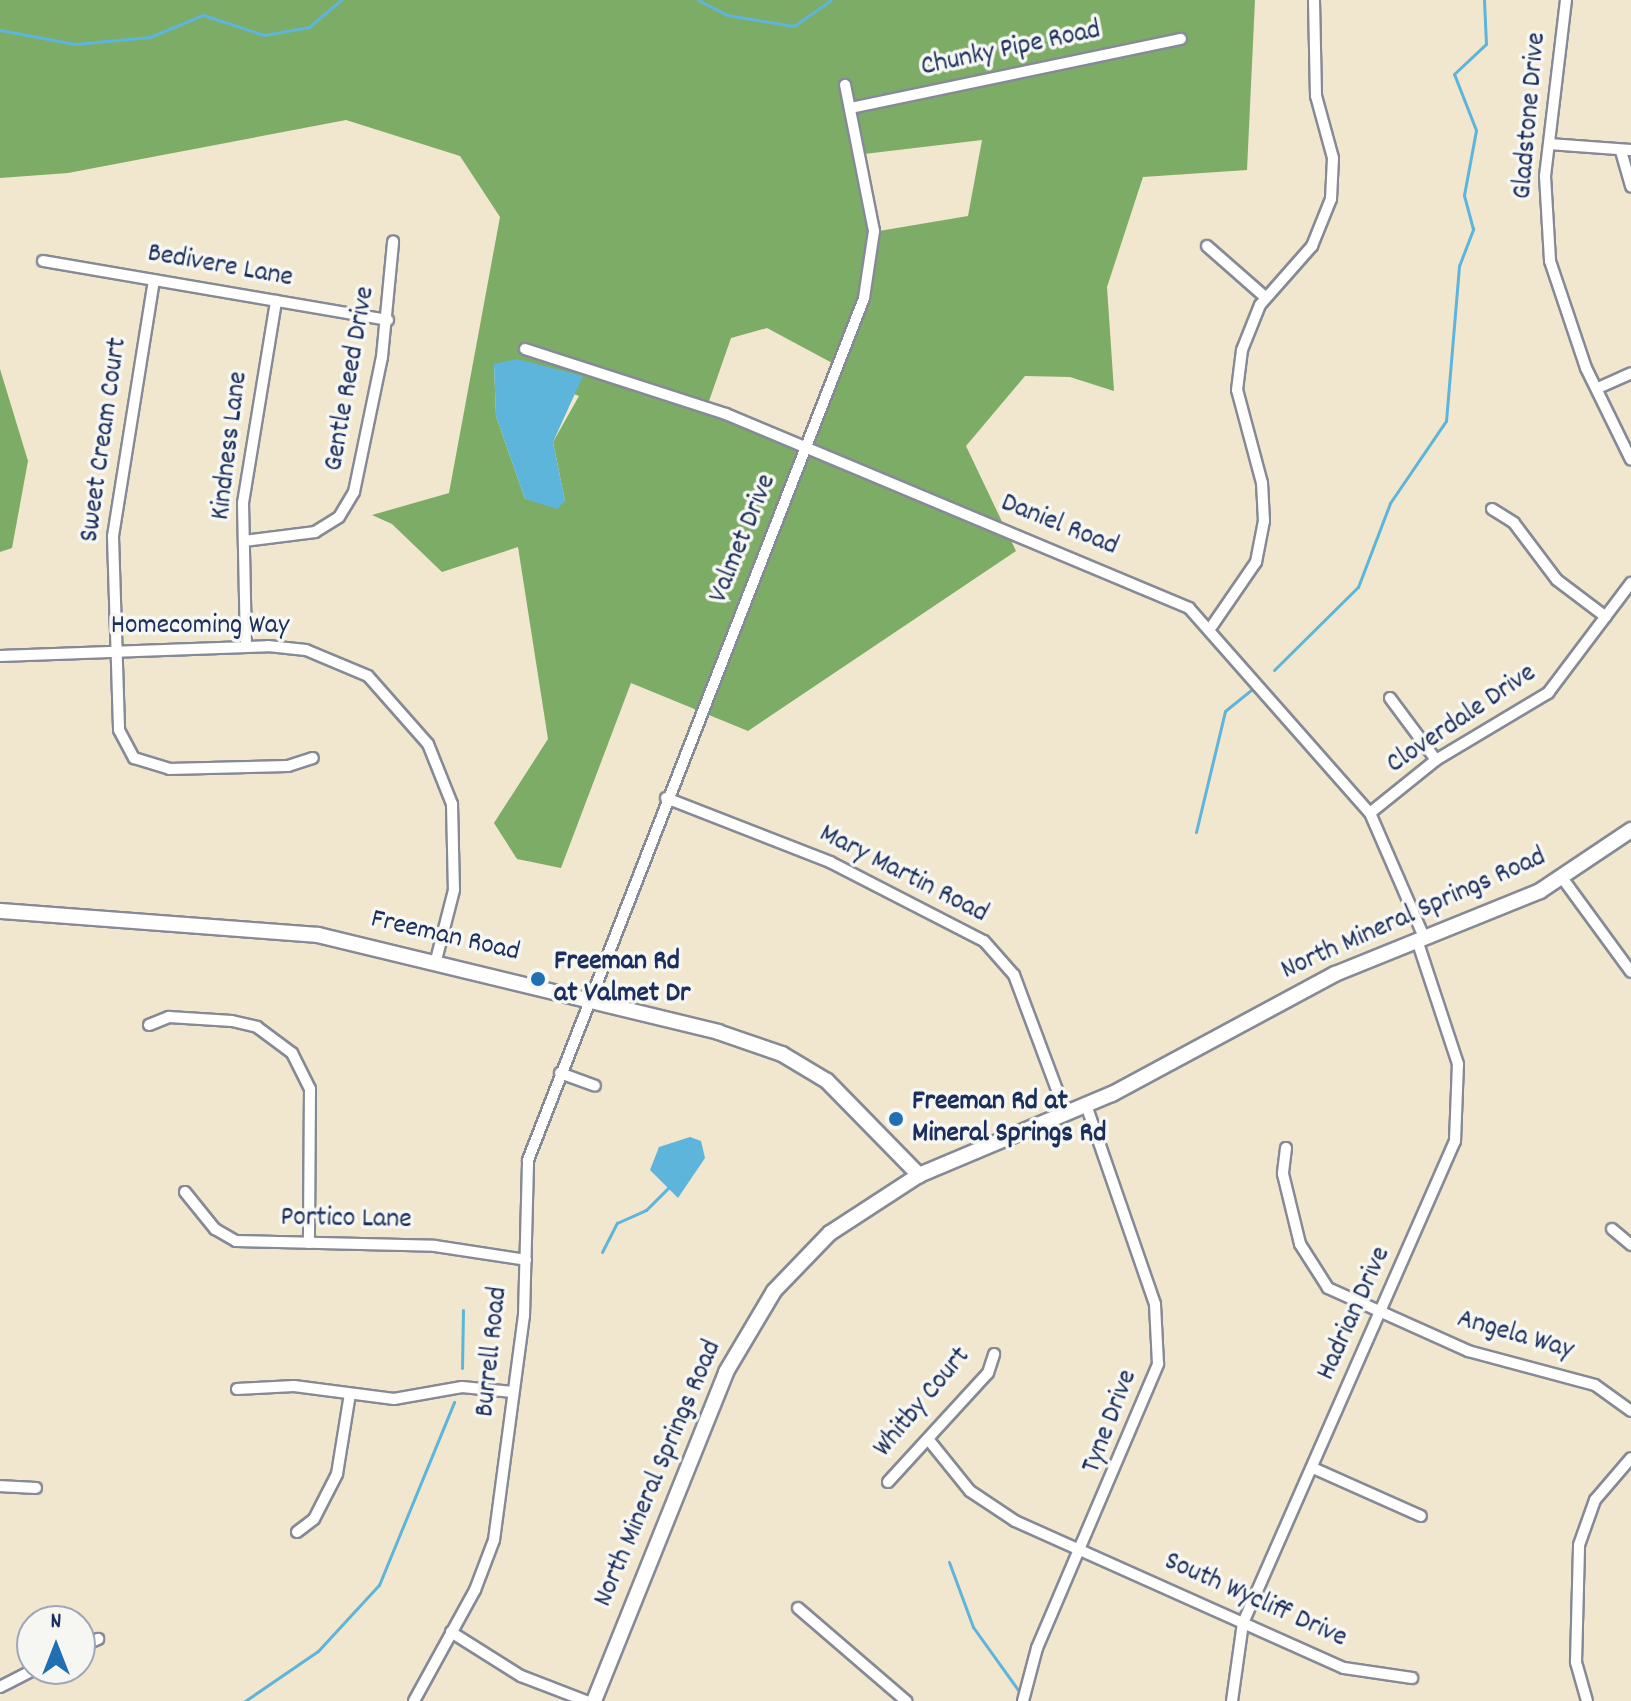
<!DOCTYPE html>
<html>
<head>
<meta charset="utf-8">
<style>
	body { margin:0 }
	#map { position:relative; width:1631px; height:1701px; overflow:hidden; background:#f1e6ce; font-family:Dekko,sans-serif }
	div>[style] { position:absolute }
	.forest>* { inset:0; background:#7dac67 }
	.water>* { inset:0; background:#5eb5db }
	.stream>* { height:3px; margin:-1.5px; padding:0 1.5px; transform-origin:1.5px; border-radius:1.5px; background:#5eb5db }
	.roads { filter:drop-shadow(2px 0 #868a96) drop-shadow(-2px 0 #868a96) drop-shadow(0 2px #868a96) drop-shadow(0 -2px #868a96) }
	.minor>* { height:10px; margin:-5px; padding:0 5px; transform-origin:5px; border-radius:5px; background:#fff }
	.tertiary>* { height:14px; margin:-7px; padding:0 7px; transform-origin:7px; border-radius:7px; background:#fff }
	.dots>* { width:22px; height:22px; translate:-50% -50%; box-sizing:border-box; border:4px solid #f6f6f2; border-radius:50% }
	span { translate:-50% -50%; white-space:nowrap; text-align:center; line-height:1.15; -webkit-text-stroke:7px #f6f6f2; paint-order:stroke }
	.street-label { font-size:28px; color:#1b2f5e }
	.poi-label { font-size:28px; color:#1b2f5e; font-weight:700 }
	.left { translate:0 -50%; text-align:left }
	.north { position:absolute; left:16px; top:1605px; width:80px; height:80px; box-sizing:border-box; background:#f6f6f2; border:2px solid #9ea6b7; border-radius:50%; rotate:0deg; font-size:22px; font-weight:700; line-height:32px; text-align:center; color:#1b2f5e }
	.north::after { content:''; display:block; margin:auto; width:28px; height:36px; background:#1f6fb2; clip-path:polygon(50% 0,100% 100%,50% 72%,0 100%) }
</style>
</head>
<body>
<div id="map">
	<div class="forest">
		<i style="clip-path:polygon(evenodd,0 0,1255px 0,1247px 170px,1143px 177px,1107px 287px,1114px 391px,1070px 377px,1025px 376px,966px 446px,1016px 551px,748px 731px,631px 683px,561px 868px,517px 859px,494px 823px,548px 739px,518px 547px,442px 572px,392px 524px,372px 515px,449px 493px,500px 217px,460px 156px,346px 120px,68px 173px,0 178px,0 0,982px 140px,968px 216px,879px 231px,864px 154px,982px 140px,0 0,767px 328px,836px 365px,804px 445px,708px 404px,731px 338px,767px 328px,0 0,494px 364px,579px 396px,553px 442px,565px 501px,525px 499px,496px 416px,494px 364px)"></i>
		<i style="clip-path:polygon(0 369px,28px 461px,12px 548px,0 552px)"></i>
	</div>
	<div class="water">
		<i style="clip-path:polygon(517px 359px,583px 376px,553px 442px,565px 501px,557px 509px,525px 499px,496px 416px,494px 364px)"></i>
		<i style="clip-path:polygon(690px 1137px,701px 1141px,705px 1158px,678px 1198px,650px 1170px,659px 1147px)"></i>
	</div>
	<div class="stream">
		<i style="left:698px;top:0;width:33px;rotate:27deg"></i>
		<i style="left:727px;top:15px;width:68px;rotate:9.3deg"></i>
		<i style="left:794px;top:26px;width:45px;rotate:-35.1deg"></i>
		<i style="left:0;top:30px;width:76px;rotate:10.6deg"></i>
		<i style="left:75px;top:44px;width:75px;rotate:-5.3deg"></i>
		<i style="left:150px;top:37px;width:57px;rotate:-22.5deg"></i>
		<i style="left:203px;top:15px;width:64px;rotate:18.2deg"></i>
		<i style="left:264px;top:35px;width:46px;rotate:-10.1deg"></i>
		<i style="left:309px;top:27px;width:42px;rotate:-40.2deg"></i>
		<i style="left:1274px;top:670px;width:118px;rotate:-44.7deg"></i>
		<i style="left:1358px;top:587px;width:90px;rotate:-69.1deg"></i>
		<i style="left:1390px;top:503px;width:99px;rotate:-55.7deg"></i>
		<i style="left:1446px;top:421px;width:156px;rotate:-85.2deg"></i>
		<i style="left:1459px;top:266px;width:40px;rotate:-69deg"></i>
		<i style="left:1473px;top:229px;width:35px;rotate:-105deg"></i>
		<i style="left:1464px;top:195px;width:66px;rotate:-79.5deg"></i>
		<i style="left:1476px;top:130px;width:60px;rotate:-111.4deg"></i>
		<i style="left:1454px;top:74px;width:44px;rotate:-43.2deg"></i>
		<i style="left:1486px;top:44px;width:44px;rotate:-92.6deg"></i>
		<i style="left:1196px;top:832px;width:124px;rotate:-76.5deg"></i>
		<i style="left:1225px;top:711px;width:38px;rotate:-39deg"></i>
		<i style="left:602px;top:1252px;width:33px;rotate:-63deg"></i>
		<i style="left:617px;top:1223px;width:32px;rotate:-24deg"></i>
		<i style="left:646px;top:1210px;width:31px;rotate:-45deg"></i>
		<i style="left:462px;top:1368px;width:58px;rotate:-89deg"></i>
		<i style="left:949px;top:1562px;width:69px;rotate:69.7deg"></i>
		<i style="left:973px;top:1627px;width:82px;rotate:54.4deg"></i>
		<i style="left:245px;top:1701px;width:88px;rotate:-34.4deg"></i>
		<i style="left:318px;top:1651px;width:90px;rotate:-47.3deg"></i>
		<i style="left:379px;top:1585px;width:198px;rotate:-67.7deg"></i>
	</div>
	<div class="roads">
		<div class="minor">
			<i style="left:1566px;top:0;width:177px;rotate:96.8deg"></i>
			<i style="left:1545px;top:176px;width:85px;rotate:86.6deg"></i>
			<i style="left:1550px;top:261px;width:113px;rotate:71.4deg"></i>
			<i style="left:1586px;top:368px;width:102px;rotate:63.9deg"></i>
			<i style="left:850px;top:108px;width:338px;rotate:-11.8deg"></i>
			<i style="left:1549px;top:144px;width:82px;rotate:4.2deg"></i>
			<i style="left:1621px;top:151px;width:37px;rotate:74deg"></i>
			<i style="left:1207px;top:246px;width:77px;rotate:41.3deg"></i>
			<i style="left:43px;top:261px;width:350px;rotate:9.7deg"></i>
			<i style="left:154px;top:280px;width:260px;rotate:99.1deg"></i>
			<i style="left:113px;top:537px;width:193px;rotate:88.2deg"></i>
			<i style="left:119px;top:730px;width:32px;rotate:62deg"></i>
			<i style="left:134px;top:758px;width:37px;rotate:17deg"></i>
			<i style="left:169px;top:769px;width:119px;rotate:-1.4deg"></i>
			<i style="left:288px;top:766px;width:26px;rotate:-18deg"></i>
			<i style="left:525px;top:349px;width:211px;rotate:17.9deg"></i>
			<i style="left:726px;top:414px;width:502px;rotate:22.73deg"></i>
			<i style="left:1189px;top:608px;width:273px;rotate:48.6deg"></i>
			<i style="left:1370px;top:813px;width:135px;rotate:66.5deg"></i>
			<i style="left:1598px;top:388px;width:36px;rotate:-24deg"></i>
			<i style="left:1492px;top:509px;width:26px;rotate:32deg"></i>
			<i style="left:1514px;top:523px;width:71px;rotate:53deg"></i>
			<i style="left:1557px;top:580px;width:61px;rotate:37.1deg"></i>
			<i style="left:244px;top:541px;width:72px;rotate:-7.2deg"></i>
			<i style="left:315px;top:532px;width:28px;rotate:-32deg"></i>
			<i style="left:339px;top:517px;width:29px;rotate:-59deg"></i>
			<i style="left:354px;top:492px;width:138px;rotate:-78.3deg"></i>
			<i style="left:382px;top:357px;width:116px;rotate:-84.5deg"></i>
			<i style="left:1212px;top:626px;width:78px;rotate:-55.5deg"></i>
			<i style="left:1256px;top:562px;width:42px;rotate:-79deg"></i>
			<i style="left:1264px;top:521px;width:38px;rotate:-93deg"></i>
			<i style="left:1262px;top:483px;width:96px;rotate:-105deg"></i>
			<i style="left:1237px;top:390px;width:40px;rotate:-82.9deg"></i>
			<i style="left:1242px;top:350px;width:48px;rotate:-68.2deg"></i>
			<i style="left:1260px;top:305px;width:79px;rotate:-48.6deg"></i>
			<i style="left:1312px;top:246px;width:51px;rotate:-68deg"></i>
			<i style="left:1331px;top:199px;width:41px;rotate:-87.2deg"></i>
			<i style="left:1333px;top:158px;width:64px;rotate:-105.3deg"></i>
			<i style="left:1316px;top:96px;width:96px;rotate:-91.2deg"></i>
			<i style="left:246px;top:646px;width:143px;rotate:-91.2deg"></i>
			<i style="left:243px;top:503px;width:205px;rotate:-80.7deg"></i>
			<i style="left:0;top:656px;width:268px;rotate:-2.1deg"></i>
			<i style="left:268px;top:646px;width:38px;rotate:6deg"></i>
			<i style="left:306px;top:650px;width:67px;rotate:22.8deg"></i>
			<i style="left:368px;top:676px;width:91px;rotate:48.6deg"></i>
			<i style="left:428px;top:744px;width:65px;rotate:68.2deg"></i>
			<i style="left:452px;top:804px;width:86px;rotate:88.7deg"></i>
			<i style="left:454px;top:890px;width:72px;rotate:104.4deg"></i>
			<i style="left:1390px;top:698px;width:77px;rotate:53.4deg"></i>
			<i style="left:666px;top:798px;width:176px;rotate:21.3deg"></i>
			<i style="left:830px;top:862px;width:173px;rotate:27.2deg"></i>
			<i style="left:984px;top:941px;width:45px;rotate:48.6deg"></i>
			<i style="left:1014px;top:975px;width:148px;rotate:69.5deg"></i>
			<i style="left:1370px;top:813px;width:85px;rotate:-38.8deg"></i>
			<i style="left:1436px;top:760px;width:131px;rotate:-30.9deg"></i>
			<i style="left:1548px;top:693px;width:138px;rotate:-53deg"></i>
			<i style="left:1563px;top:879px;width:115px;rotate:53.8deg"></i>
			<i style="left:149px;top:1025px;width:22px;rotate:-22deg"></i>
			<i style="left:169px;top:1017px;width:63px;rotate:3.6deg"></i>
			<i style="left:232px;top:1021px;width:26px;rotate:13deg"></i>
			<i style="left:257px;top:1027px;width:44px;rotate:36.6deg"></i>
			<i style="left:292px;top:1053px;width:40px;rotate:63.4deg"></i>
			<i style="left:310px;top:1089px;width:154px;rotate:90.4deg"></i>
			<i style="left:560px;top:1073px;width:37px;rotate:20deg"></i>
			<i style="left:1286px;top:1148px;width:26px;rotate:97deg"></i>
			<i style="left:1283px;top:1174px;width:72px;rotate:76.3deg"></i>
			<i style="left:1300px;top:1244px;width:52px;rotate:57.5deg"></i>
			<i style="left:1328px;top:1288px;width:154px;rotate:24.2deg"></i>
			<i style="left:1468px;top:1351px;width:131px;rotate:15deg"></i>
			<i style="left:1595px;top:1385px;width:44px;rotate:35.8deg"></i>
			<i style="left:185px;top:1192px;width:48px;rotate:51deg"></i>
			<i style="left:215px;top:1229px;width:24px;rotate:30deg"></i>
			<i style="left:236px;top:1241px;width:199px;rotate:1.4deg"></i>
			<i style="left:435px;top:1246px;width:92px;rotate:8.7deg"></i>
			<i style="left:1612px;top:1229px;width:25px;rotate:40deg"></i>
			<i style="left:237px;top:1389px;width:57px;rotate:-3deg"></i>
			<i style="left:294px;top:1386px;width:101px;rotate:7.4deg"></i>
			<i style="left:394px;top:1399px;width:69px;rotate:-10deg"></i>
			<i style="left:462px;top:1387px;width:51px;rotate:5.6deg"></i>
			<i style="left:928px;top:1439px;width:67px;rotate:51.1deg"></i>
			<i style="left:970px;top:1491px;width:54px;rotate:33.7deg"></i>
			<i style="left:1015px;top:1521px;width:360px;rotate:24.1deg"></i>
			<i style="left:1344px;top:1668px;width:69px;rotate:8.4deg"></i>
			<i style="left:1313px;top:1468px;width:118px;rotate:24deg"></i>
			<i style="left:888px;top:1482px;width:148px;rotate:-47.5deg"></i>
			<i style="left:988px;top:1373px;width:20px;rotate:-72deg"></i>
			<i style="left:0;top:1486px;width:36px;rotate:3deg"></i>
			<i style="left:297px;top:1532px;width:21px;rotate:-37deg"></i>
			<i style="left:314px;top:1519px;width:51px;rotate:-62.9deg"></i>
			<i style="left:337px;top:1474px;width:81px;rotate:-80.8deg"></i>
			<i style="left:798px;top:1608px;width:143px;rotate:40.7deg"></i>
			<i style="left:451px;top:1632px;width:83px;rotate:32.2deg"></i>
			<i style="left:521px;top:1676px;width:70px;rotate:21deg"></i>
			<i style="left:80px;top:1647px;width:20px;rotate:-24deg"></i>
			<i style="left:0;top:1687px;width:39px;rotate:-27deg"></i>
			<i style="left:414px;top:1701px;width:127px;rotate:-61.2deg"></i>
			<i style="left:475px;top:1590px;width:53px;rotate:-69.2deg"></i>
			<i style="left:494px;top:1540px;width:226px;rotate:-82.4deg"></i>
			<i style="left:524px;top:1316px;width:156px;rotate:-88.5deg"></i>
			<i style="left:528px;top:1160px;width:925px;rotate:-68.7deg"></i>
			<i style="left:864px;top:298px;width:68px;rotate:-81.5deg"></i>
			<i style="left:874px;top:231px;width:149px;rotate:-101.2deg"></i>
			<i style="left:1023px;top:1701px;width:55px;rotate:-75.2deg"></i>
			<i style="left:1037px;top:1648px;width:309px;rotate:-66.9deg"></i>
			<i style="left:1158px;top:1364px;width:60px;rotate:-92.9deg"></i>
			<i style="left:1155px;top:1304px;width:211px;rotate:-109.1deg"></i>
			<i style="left:1232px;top:1701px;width:79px;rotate:-82deg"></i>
			<i style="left:1243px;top:1623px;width:527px;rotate:-66.26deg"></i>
			<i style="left:1455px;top:1141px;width:77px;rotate:-87.8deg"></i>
			<i style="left:1458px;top:1064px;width:131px;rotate:-108.3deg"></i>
			<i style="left:1587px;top:1701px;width:41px;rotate:-105.8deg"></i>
			<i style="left:1576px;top:1662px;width:117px;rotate:-88.5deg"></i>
			<i style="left:1579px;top:1545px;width:48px;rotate:-70.4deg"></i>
			<i style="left:1595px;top:1500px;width:55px;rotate:-49.4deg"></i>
		</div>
		<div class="tertiary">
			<i style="left:0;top:911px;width:319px;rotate:4.3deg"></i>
			<i style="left:318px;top:935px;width:412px;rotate:13.6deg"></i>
			<i style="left:718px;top:1032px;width:68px;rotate:19deg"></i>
			<i style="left:782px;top:1054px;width:52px;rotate:31deg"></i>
			<i style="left:827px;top:1081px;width:132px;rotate:45.6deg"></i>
			<i style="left:594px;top:1701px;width:354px;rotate:-68.1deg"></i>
			<i style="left:726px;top:1372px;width:94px;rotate:-59.3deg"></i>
			<i style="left:774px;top:1291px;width:81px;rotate:-46deg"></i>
			<i style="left:830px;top:1233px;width:106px;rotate:-33.1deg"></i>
			<i style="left:919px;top:1175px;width:209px;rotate:-22.8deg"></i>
			<i style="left:1112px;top:1094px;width:253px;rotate:-28.3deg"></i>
			<i style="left:1335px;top:974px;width:221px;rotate:-22deg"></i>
			<i style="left:1540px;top:891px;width:110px;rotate:-33.8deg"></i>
		</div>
	</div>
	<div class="dots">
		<i style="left:538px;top:979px;background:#1f6fb2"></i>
		<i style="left:896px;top:1119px;background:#1f6fb2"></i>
	</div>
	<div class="street-label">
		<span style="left:1011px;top:50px;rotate:-12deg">Chunky Pipe Road</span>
		<span style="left:1531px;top:116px;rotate:-85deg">Gladstone Drive</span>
		<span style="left:220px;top:267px;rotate:10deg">Bedivere Lane</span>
		<span style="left:351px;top:379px;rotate:-80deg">Gentle Reed Drive</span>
		<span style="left:105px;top:440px;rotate:-82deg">Sweet Cream Court</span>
		<span style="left:231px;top:446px;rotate:-83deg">Kindness Lane</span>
		<span style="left:1059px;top:526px;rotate:22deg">Daniel Road</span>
		<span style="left:744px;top:539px;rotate:-68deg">Valmet Drive</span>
		<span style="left:200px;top:627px">Homecoming Way</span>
		<span style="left:1462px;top:720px;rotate:-34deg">Cloverdale Drive</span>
		<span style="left:903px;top:875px;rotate:27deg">Mary Martin Road</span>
		<span style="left:1414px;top:915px;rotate:-24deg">North Mineral Springs Road</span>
		<span style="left:445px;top:937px;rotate:13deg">Freeman Road</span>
		<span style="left:346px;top:1220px;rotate:1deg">Portico Lane</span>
		<span style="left:1355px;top:1314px;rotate:-66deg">Hadrian Drive</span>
		<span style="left:1515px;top:1336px;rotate:16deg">Angela Way</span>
		<span style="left:493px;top:1352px;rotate:-84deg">Burrell Road</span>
		<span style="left:923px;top:1403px;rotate:-50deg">Whitby Court</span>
		<span style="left:1111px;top:1422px;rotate:-69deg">Tyne Drive</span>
		<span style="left:659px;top:1474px;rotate:-67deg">North Mineral Springs Road</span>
		<span style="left:1255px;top:1601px;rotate:24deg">South Wycliff Drive</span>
	</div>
	<div class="poi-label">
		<span class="left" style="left:554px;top:979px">Freeman Rd<br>at Valmet Dr</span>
		<span class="left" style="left:912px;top:1119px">Freeman Rd at<br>Mineral Springs Rd</span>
	</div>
	<div class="north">N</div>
</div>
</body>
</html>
